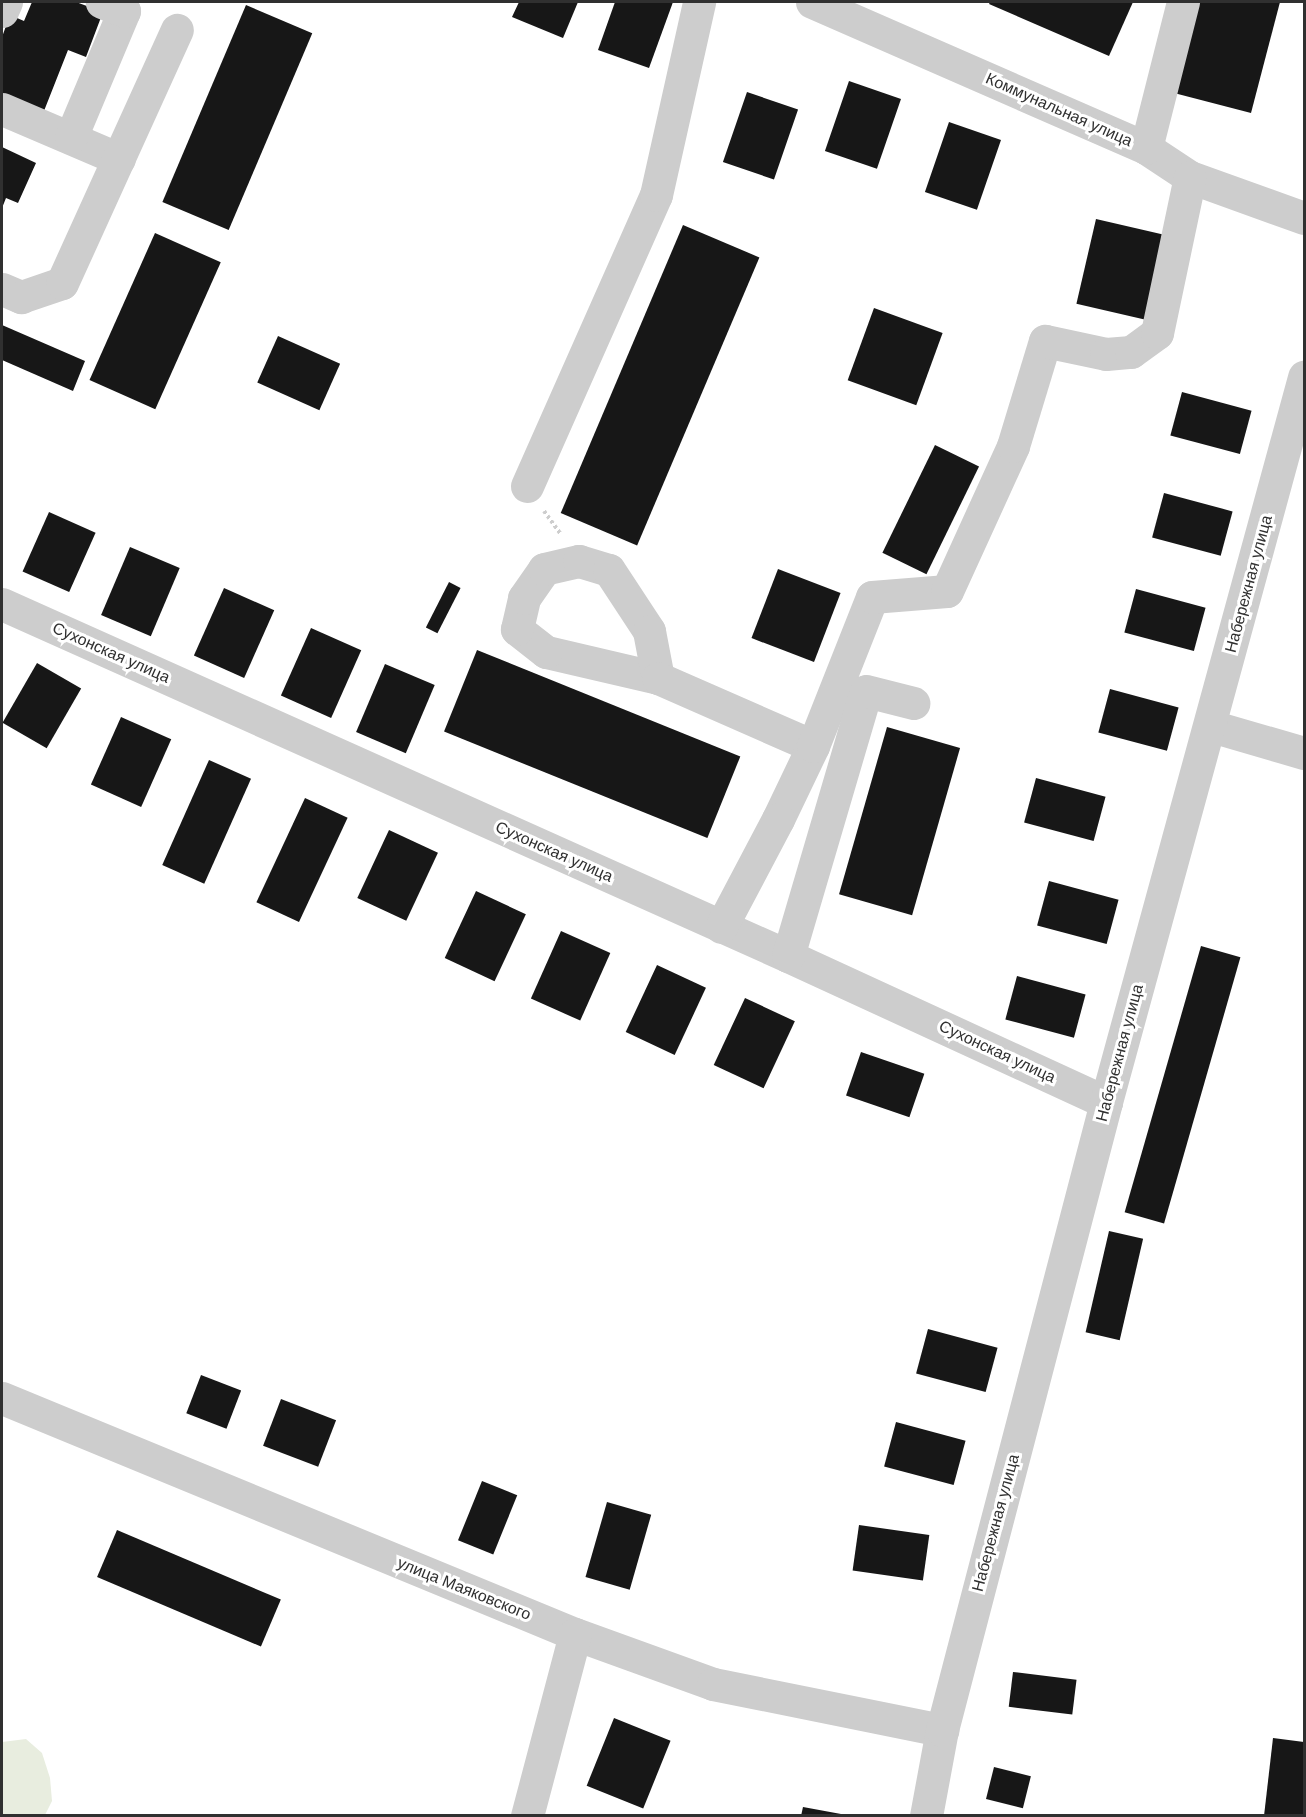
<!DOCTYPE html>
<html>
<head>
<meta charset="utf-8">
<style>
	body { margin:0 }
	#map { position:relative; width:1306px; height:1817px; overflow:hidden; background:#fff; font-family:Arial,sans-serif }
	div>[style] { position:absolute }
	.green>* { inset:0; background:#e8eddf }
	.building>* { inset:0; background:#171717; transform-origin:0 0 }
	.path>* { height:4px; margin-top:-2px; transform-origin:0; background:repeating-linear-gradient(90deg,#cdcdcd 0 3px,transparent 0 6px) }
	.minor>* { height:33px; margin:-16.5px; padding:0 16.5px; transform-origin:16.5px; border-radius:16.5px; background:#cdcdcd }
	span { translate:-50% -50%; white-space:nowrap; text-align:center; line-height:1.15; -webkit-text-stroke:6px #fff; paint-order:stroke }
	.street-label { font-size:16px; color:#303030 }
	.frame { position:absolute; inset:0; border:3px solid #303030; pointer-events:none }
</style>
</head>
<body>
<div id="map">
	<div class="green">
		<i style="clip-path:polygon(26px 1739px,42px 1753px,50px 1778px,52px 1801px,45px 1815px,2px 1815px,2px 1742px)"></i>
	</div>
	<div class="building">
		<i style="clip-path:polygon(32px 2px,76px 2px,103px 12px,86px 57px,68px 50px,42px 116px,2px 100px,2px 37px,10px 15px,24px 21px)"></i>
		<i style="clip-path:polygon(519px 2px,578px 2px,563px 38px,512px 17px)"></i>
		<i style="clip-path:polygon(615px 2px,673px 2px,649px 68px,598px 50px)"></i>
		<i style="clip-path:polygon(990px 2px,1133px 2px,1109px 56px,989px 4px)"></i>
		<i style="clip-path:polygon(1198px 2px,1280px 2px,1251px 113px,1174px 93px)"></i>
		<i style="left:246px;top:5px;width:72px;height:214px;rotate:23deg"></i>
		<i style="left:849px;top:81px;width:55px;height:74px;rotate:19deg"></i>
		<i style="left:747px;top:92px;width:54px;height:74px;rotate:19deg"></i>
		<i style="left:949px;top:122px;width:55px;height:74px;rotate:19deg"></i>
		<i style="clip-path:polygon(2px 147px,36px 163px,18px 203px,6px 198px,2px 208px)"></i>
		<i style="left:1096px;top:219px;width:71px;height:87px;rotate:13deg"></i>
		<i style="left:683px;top:225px;width:83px;height:313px;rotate:23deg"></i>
		<i style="left:155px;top:233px;width:72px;height:161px;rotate:24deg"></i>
		<i style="left:874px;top:308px;width:73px;height:77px;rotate:20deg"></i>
		<i style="clip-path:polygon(2px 325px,85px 361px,73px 391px,2px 360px)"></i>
		<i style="left:278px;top:336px;width:68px;height:51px;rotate:24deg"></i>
		<i style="left:1182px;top:392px;width:72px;height:45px;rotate:15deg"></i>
		<i style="left:935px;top:445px;width:49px;height:120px;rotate:26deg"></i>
		<i style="left:1164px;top:493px;width:71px;height:46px;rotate:15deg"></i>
		<i style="left:49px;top:512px;width:51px;height:65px;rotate:24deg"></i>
		<i style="left:130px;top:547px;width:54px;height:74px;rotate:23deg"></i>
		<i style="left:778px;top:569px;width:67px;height:74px;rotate:21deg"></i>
		<i style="left:449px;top:582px;width:13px;height:51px;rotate:27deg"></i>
		<i style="left:224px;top:588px;width:55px;height:74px;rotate:24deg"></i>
		<i style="left:1136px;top:589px;width:72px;height:45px;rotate:15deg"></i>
		<i style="left:311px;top:628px;width:55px;height:74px;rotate:24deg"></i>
		<i style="left:477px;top:650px;width:284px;height:88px;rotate:22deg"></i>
		<i style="left:37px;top:663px;width:51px;height:69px;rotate:30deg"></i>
		<i style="left:385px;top:664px;width:54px;height:74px;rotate:23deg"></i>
		<i style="left:1110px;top:689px;width:71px;height:45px;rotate:15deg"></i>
		<i style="left:121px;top:717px;width:55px;height:74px;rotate:24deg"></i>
		<i style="left:887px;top:727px;width:76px;height:174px;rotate:16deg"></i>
		<i style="left:209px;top:760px;width:46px;height:115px;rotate:24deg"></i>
		<i style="left:1036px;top:778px;width:72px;height:46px;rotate:15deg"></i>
		<i style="left:305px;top:798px;width:47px;height:115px;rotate:25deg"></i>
		<i style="left:389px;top:830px;width:54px;height:75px;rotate:25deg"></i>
		<i style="left:1049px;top:881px;width:72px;height:46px;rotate:15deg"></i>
		<i style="left:476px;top:891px;width:55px;height:74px;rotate:25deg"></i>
		<i style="left:561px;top:931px;width:54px;height:74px;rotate:24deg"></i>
		<i style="left:1201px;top:946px;width:41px;height:277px;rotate:16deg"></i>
		<i style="left:657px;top:965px;width:54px;height:74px;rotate:25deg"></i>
		<i style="left:1017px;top:976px;width:71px;height:45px;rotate:15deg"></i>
		<i style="left:745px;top:998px;width:55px;height:74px;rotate:25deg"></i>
		<i style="left:861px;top:1052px;width:67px;height:46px;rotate:19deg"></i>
		<i style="left:1109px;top:1231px;width:35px;height:104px;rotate:13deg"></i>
		<i style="left:928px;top:1329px;width:72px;height:46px;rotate:15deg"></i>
		<i style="left:201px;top:1375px;width:43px;height:41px;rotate:21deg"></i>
		<i style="left:281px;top:1399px;width:59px;height:50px;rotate:21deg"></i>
		<i style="left:896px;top:1422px;width:72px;height:46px;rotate:15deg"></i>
		<i style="left:482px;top:1481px;width:38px;height:64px;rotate:22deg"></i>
		<i style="left:607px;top:1502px;width:46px;height:78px;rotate:16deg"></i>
		<i style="left:859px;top:1525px;width:71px;height:46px;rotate:8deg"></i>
		<i style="left:117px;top:1530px;width:178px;height:51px;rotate:23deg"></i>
		<i style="left:1013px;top:1672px;width:64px;height:35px;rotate:7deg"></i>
		<i style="left:614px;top:1718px;width:61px;height:73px;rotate:22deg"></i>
		<i style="clip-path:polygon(1273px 1738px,1304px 1742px,1304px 1816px,1264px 1816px)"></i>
		<i style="left:994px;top:1767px;width:38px;height:33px;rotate:14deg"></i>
		<i style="clip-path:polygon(803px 1807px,841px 1814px,841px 1816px,801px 1816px)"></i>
	</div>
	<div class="path">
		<i style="left:544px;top:511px;width:29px;rotate:54deg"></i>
	</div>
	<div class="minor">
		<i style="left:812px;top:2px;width:365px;rotate:23.6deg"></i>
		<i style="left:1146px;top:148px;width:53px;rotate:33.4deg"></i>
		<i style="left:1190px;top:177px;width:121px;rotate:19.8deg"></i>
		<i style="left:2px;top:11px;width:10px;rotate:-66deg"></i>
		<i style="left:2px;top:109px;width:127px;rotate:23.1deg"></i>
		<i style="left:71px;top:137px;width:137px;rotate:-67.2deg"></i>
		<i style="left:124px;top:11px;width:24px;rotate:-158deg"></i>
		<i style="left:1146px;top:148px;width:151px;rotate:-75.8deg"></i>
		<i style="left:2px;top:289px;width:21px;rotate:23deg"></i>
		<i style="left:21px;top:297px;width:43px;rotate:-18.9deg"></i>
		<i style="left:62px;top:283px;width:278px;rotate:-65.6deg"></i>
		<i style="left:527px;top:486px;width:318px;rotate:-66.1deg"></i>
		<i style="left:656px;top:195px;width:198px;rotate:-77.4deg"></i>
		<i style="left:2px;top:604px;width:861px;rotate:24.12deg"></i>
		<i style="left:788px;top:956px;width:350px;rotate:24.7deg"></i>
		<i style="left:658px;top:678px;width:115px;rotate:-166.9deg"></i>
		<i style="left:546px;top:652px;width:37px;rotate:-142deg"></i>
		<i style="left:517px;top:629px;width:32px;rotate:-77deg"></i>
		<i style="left:524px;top:598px;width:35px;rotate:-55deg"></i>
		<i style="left:544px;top:569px;width:36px;rotate:-13deg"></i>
		<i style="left:579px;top:561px;width:31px;rotate:17deg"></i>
		<i style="left:609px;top:570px;width:73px;rotate:56.7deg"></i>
		<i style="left:649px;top:631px;width:48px;rotate:79.2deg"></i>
		<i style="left:658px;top:678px;width:169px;rotate:23.7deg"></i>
		<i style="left:813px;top:746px;width:81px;rotate:115.6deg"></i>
		<i style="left:778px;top:819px;width:122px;rotate:117.8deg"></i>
		<i style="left:1211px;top:726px;width:97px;rotate:16.2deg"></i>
		<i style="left:813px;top:746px;width:160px;rotate:-68.4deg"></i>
		<i style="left:872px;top:597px;width:75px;rotate:-4.6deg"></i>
		<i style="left:947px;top:591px;width:159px;rotate:-65.5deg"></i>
		<i style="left:1013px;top:446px;width:110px;rotate:-73.1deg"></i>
		<i style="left:1045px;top:341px;width:62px;rotate:12deg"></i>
		<i style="left:1106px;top:354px;width:25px;rotate:-5deg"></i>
		<i style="left:1131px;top:352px;width:32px;rotate:-36deg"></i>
		<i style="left:1157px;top:333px;width:159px;rotate:-78.1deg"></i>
		<i style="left:788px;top:956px;width:276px;rotate:-73.6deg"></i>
		<i style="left:866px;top:691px;width:49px;rotate:14.3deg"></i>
		<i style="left:2px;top:1398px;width:620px;rotate:22.39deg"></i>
		<i style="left:575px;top:1634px;width:147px;rotate:19.9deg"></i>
		<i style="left:713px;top:1684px;width:234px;rotate:11.4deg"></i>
		<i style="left:527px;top:1816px;width:188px;rotate:-75.2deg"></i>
		<i style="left:926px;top:1816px;width:87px;rotate:-79.5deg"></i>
		<i style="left:942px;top:1730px;width:649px;rotate:-75.36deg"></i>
		<i style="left:1106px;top:1102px;width:752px;rotate:-74.72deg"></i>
	</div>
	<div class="street-label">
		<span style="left:1059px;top:110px;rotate:24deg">Коммунальная улица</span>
		<span style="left:1249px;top:584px;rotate:-75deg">Набережная улица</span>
		<span style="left:111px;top:653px;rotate:24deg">Сухонская улица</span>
		<span style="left:554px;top:852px;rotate:24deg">Сухонская улица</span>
		<span style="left:997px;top:1052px;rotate:25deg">Сухонская улица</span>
		<span style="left:1120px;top:1053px;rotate:-75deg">Набережная улица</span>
		<span style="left:996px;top:1523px;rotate:-75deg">Набережная улица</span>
		<span style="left:464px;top:1589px;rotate:22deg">улица Маяковского</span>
	</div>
	<div class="frame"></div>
</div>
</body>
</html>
